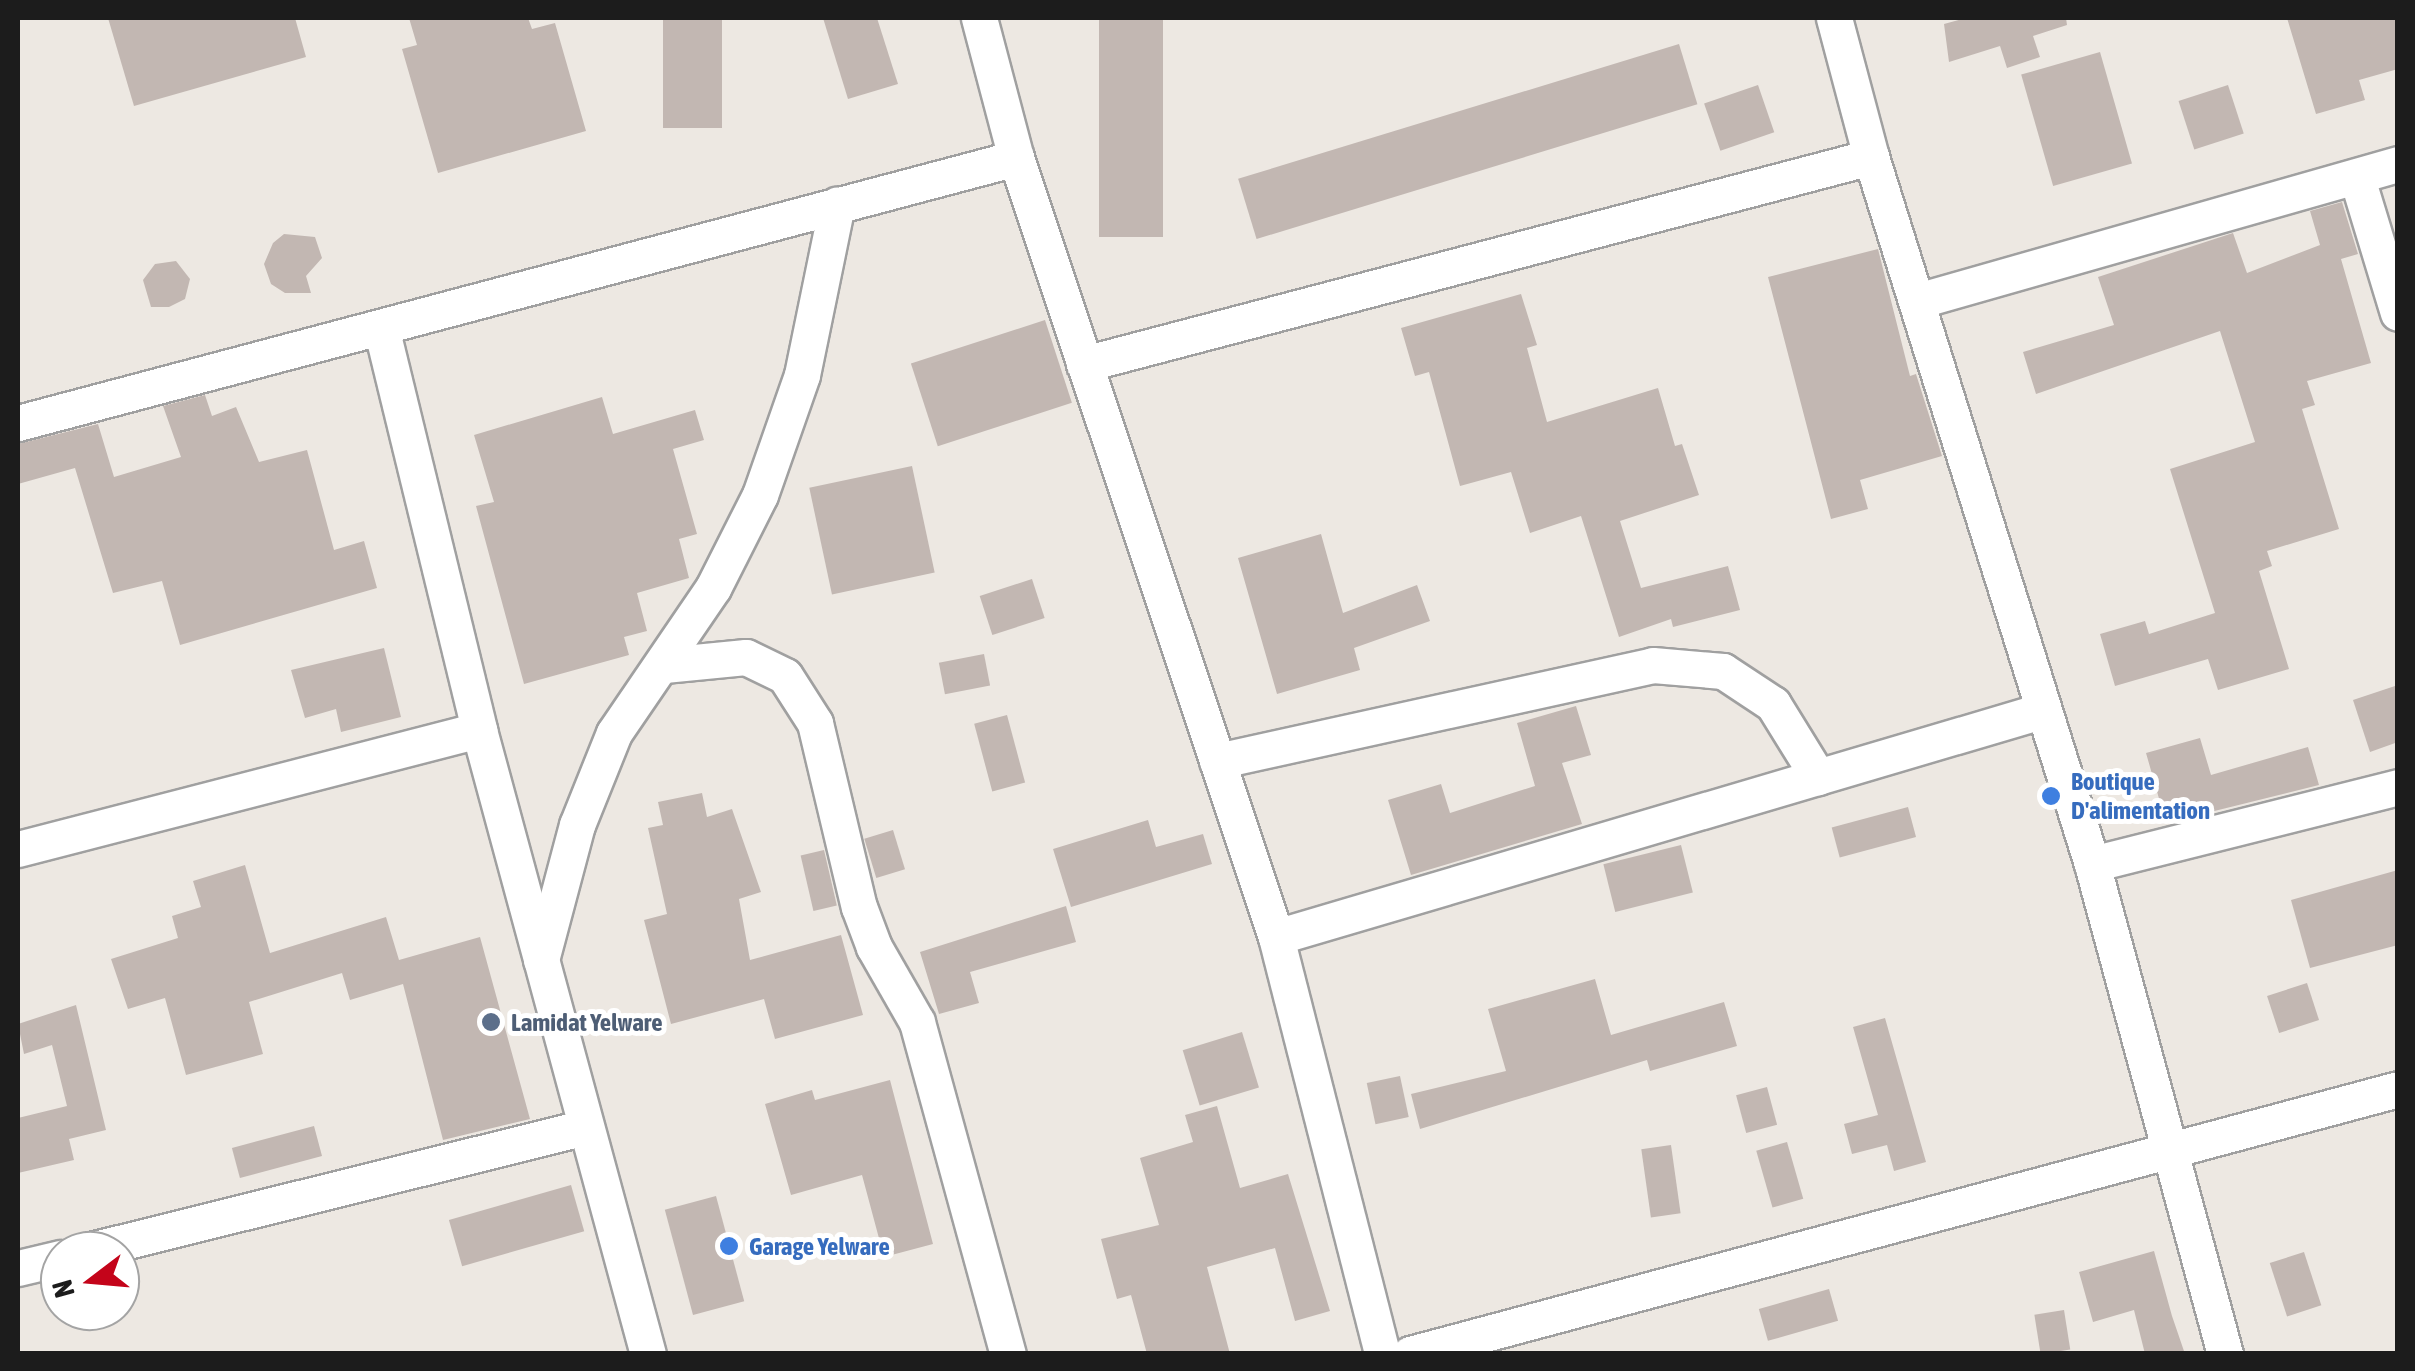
<!DOCTYPE html>
<html>
<head>
<meta charset="utf-8">
<style>
	body { margin:0 }
	#map { position:relative; width:2415px; height:1371px; overflow:hidden; background:#ede8e2; font-family:"Asap Condensed",sans-serif }
	div>[style] { position:absolute }
	.building>* { inset:0; background:#c2b7b2; transform-origin:0 0 }
	.roads { filter:drop-shadow(2px 0 #a0a0a0) drop-shadow(-2px 0 #a0a0a0) drop-shadow(0 2px #a0a0a0) drop-shadow(0 -2px #a0a0a0) }
	.minor>* { height:35px; margin:-17.5px; padding:0 17.5px; transform-origin:17.5px; border-radius:17.5px; background:#fff }
	.dots>* { width:28px; height:28px; translate:-50% -50%; box-sizing:border-box; border:5px solid #fff; border-radius:50% }
	span { translate:-50% -50%; white-space:nowrap; text-align:center; line-height:1.15; -webkit-text-stroke:10px #fff; paint-order:stroke }
	.shop-label { font-size:25px; color:#366cbe; font-weight:700 }
	.left { translate:0 -50%; text-align:left }
	.service-label { font-size:25px; color:#4e5e75; font-weight:700 }
	.frame { position:absolute; inset:0; border:20px solid #1c1c1c; pointer-events:none }
	.north { position:absolute; left:40px; top:1231px; width:100px; height:100px; box-sizing:border-box; background:#fff; border:2px solid #a4a4a4; border-radius:50%; rotate:254deg; font-size:28px; font-weight:700; line-height:40px; text-align:center; color:#1c1c1c }
	.north::after { content:''; display:block; margin:auto; width:35px; height:45px; background:#c4041a; clip-path:polygon(50% 0,100% 100%,50% 72%,0 100%) }
</style>
</head>
<body>
<div id="map">
	<div class="building">
		<i style="clip-path:polygon(108px 18px,295px 18px,306px 57px,134px 106px)"></i>
		<i style="clip-path:polygon(409px 18px,528px 18px,532px 29px,555px 23px,586px 131px,438px 173px,402px 49px,417px 45px)"></i>
		<i style="left:663px;top:18px;width:59px;height:110px"></i>
		<i style="clip-path:polygon(823px 18px,877px 18px,898px 84px,848px 99px)"></i>
		<i style="left:1099px;top:18px;width:64px;height:219px"></i>
		<i style="clip-path:polygon(1966px 18px,2066px 18px,2067px 25px,2033px 36px,2040px 57px,2007px 68px,2000px 46px,1949px 62px,1944px 24px)"></i>
		<i style="clip-path:polygon(2287px 18px,2398px 18px,2398px 69px,2359px 80px,2365px 100px,2316px 114px)"></i>
		<i style="left:1679px;top:44px;width:63px;height:461px;rotate:73deg"></i>
		<i style="left:2100px;top:52px;width:116px;height:82px;rotate:74deg"></i>
		<i style="left:1758px;top:85px;width:50px;height:57px;rotate:71deg"></i>
		<i style="left:2228px;top:85px;width:51px;height:52px;rotate:72deg"></i>
		<i style="clip-path:polygon(2342px 202px,2358px 254px,2341px 259px,2371px 363px,2307px 381px,2315px 405px,2302px 409px,2339px 529px,2267px 551px,2272px 566px,2259px 571px,2289px 669px,2218px 690px,2208px 659px,2115px 686px,2100px 634px,2145px 621px,2149px 634px,2215px 613px,2170px 469px,2255px 442px,2220px 331px,2036px 394px,2023px 352px,2114px 325px,2098px 277px,2233px 233px,2247px 273px,2320px 245px,2310px 211px)"></i>
		<i style="clip-path:polygon(284px 234px,315px 237px,322px 258px,306px 276px,311px 293px,285px 293px,271px 284px,264px 264px,273px 243px)"></i>
		<i style="clip-path:polygon(1878px 249px,1910px 376px,1916px 374px,1942px 456px,1860px 480px,1868px 509px,1831px 519px,1768px 277px)"></i>
		<i style="clip-path:polygon(176px 261px,190px 279px,185px 299px,169px 307px,151px 307px,143px 280px,155px 264px)"></i>
		<i style="clip-path:polygon(1521px 294px,1537px 345px,1527px 348px,1547px 422px,1658px 388px,1675px 446px,1682px 444px,1699px 495px,1620px 521px,1641px 588px,1728px 566px,1740px 610px,1673px 627px,1671px 619px,1619px 637px,1581px 516px,1530px 533px,1511px 472px,1460px 486px,1429px 372px,1415px 376px,1401px 328px)"></i>
		<i style="left:1045px;top:320px;width:87px;height:141px;rotate:72deg"></i>
		<i style="clip-path:polygon(205px 395px,212px 416px,236px 407px,259px 462px,307px 450px,334px 550px,364px 541px,377px 588px,180px 645px,162px 581px,113px 593px,75px 468px,18px 484px,18px 444px,98px 424px,114px 477px,181px 457px,163px 406px)"></i>
		<i style="clip-path:polygon(602px 397px,613px 434px,695px 410px,704px 440px,673px 449px,697px 534px,679px 539px,689px 578px,637px 593px,647px 631px,624px 637px,629px 655px,524px 684px,476px 506px,494px 502px,474px 435px)"></i>
		<i style="left:912px;top:466px;width:109px;height:105px;rotate:78deg"></i>
		<i style="clip-path:polygon(1321px 534px,1343px 613px,1417px 585px,1430px 621px,1354px 648px,1360px 670px,1277px 694px,1238px 558px)"></i>
		<i style="left:1032px;top:579px;width:41px;height:55px;rotate:72deg"></i>
		<i style="clip-path:polygon(384px 648px,401px 717px,341px 732px,336px 709px,305px 718px,291px 670px)"></i>
		<i style="left:984px;top:654px;width:32px;height:46px;rotate:79deg"></i>
		<i style="clip-path:polygon(2398px 685px,2398px 742px,2370px 752px,2353px 700px)"></i>
		<i style="clip-path:polygon(1576px 706px,1591px 755px,1562px 763px,1582px 824px,1411px 875px,1388px 800px,1441px 784px,1450px 813px,1535px 786px,1517px 723px)"></i>
		<i style="left:1007px;top:715px;width:70px;height:34px;rotate:75deg"></i>
		<i style="clip-path:polygon(2200px 738px,2211px 775px,2308px 747px,2319px 785px,2166px 823px,2146px 753px)"></i>
		<i style="clip-path:polygon(702px 793px,707px 817px,732px 809px,761px 892px,739px 899px,750px 960px,841px 935px,863px 1015px,775px 1039px,764px 999px,671px 1024px,644px 920px,667px 914px,648px 828px,663px 825px,658px 802px)"></i>
		<i style="left:1908px;top:807px;width:31px;height:79px;rotate:75deg"></i>
		<i style="clip-path:polygon(1148px 820px,1156px 847px,1203px 834px,1212px 864px,1071px 907px,1053px 849px)"></i>
		<i style="left:893px;top:830px;width:41px;height:30px;rotate:73deg"></i>
		<i style="left:1681px;top:845px;width:49px;height:80px;rotate:76deg"></i>
		<i style="left:824px;top:850px;width:57px;height:24px;rotate:77deg"></i>
		<i style="clip-path:polygon(245px 865px,270px 953px,386px 917px,399px 960px,480px 937px,530px 1119px,443px 1140px,403px 984px,350px 1000px,342px 973px,249px 1002px,263px 1054px,186px 1075px,165px 998px,128px 1009px,111px 959px,178px 938px,172px 916px,201px 907px,193px 881px)"></i>
		<i style="clip-path:polygon(2398px 870px,2398px 945px,2310px 968px,2291px 900px)"></i>
		<i style="clip-path:polygon(1066px 906px,1076px 942px,970px 972px,979px 1003px,939px 1014px,920px 952px)"></i>
		<i style="clip-path:polygon(1595px 979px,1611px 1035px,1724px 1002px,1737px 1046px,1650px 1071px,1647px 1060px,1420px 1129px,1411px 1094px,1506px 1071px,1488px 1009px)"></i>
		<i style="left:2307px;top:983px;width:39px;height:42px;rotate:72deg"></i>
		<i style="clip-path:polygon(76px 1005px,106px 1130px,69px 1139px,74px 1160px,18px 1173px,18px 1118px,67px 1106px,52px 1045px,24px 1054px,18px 1024px)"></i>
		<i style="clip-path:polygon(1885px 1018px,1926px 1162px,1894px 1171px,1887px 1145px,1852px 1154px,1844px 1124px,1878px 1115px,1853px 1027px)"></i>
		<i style="left:1242px;top:1032px;width:58px;height:62px;rotate:73deg"></i>
		<i style="left:1400px;top:1076px;width:42px;height:34px;rotate:78deg"></i>
		<i style="clip-path:polygon(890px 1080px,933px 1244px,884px 1257px,862px 1175px,791px 1195px,765px 1104px,812px 1090px,815px 1100px)"></i>
		<i style="left:1767px;top:1087px;width:39px;height:32px;rotate:75deg"></i>
		<i style="clip-path:polygon(1217px 1106px,1240px 1188px,1288px 1174px,1330px 1311px,1295px 1321px,1275px 1248px,1207px 1267px,1230px 1354px,1147px 1354px,1131px 1295px,1117px 1299px,1101px 1239px,1159px 1225px,1140px 1158px,1193px 1142px,1185px 1115px)"></i>
		<i style="left:314px;top:1126px;width:31px;height:85px;rotate:75deg"></i>
		<i style="left:1787px;top:1142px;width:59px;height:32px;rotate:74deg"></i>
		<i style="left:1671px;top:1145px;width:69px;height:30px;rotate:82deg"></i>
		<i style="left:571px;top:1185px;width:48px;height:127px;rotate:74deg"></i>
		<i style="left:716px;top:1196px;width:109px;height:53px;rotate:75deg"></i>
		<i style="clip-path:polygon(2154px 1251px,2172px 1316px,2185px 1354px,2145px 1354px,2134px 1310px,2093px 1322px,2079px 1272px)"></i>
		<i style="left:2304px;top:1252px;width:56px;height:36px;rotate:72deg"></i>
		<i style="left:1829px;top:1289px;width:33px;height:73px;rotate:74deg"></i>
		<i style="left:2064px;top:1310px;width:40px;height:30px;rotate:81deg"></i>
	</div>
	<div class="roads">
		<div class="minor">
			<i style="left:979px;top:18px;width:145px;rotate:75.2deg"></i>
			<i style="left:1016px;top:158px;width:821px;rotate:71.54deg"></i>
			<i style="left:1276px;top:937px;width:430px;rotate:75.7deg"></i>
			<i style="left:1834px;top:18px;width:144px;rotate:75.1deg"></i>
			<i style="left:1871px;top:157px;width:741px;rotate:72.64deg"></i>
			<i style="left:2092px;top:864px;width:508px;rotate:74.81deg"></i>
			<i style="left:2357px;top:178px;width:141px;rotate:73.1deg"></i>
			<i style="left:1917px;top:301px;width:500px;rotate:-15.9deg"></i>
			<i style="left:381px;top:327px;width:415px;rotate:76.3deg"></i>
			<i style="left:479px;top:730px;width:646px;rotate:74.85deg"></i>
			<i style="left:1084px;top:364px;width:814px;rotate:-14.74deg"></i>
			<i style="left:18px;top:423px;width:1033px;rotate:-14.87deg"></i>
			<i style="left:664px;top:665px;width:82px;rotate:-5.6deg"></i>
			<i style="left:746px;top:657px;width:43px;rotate:26deg"></i>
			<i style="left:785px;top:676px;width:56px;rotate:57.4deg"></i>
			<i style="left:815px;top:723px;width:189px;rotate:76.6deg"></i>
			<i style="left:859px;top:907px;width:43px;rotate:69.4deg"></i>
			<i style="left:874px;top:947px;width:86px;rotate:60.2deg"></i>
			<i style="left:917px;top:1022px;width:344px;rotate:74.7deg"></i>
			<i style="left:1217px;top:761px;width:446px;rotate:-12.4deg"></i>
			<i style="left:1653px;top:665px;width:70px;rotate:4.9deg"></i>
			<i style="left:1723px;top:671px;width:60px;rotate:33.4deg"></i>
			<i style="left:1773px;top:704px;width:86px;rotate:58.3deg"></i>
			<i style="left:18px;top:849px;width:476px;rotate:-14.5deg"></i>
			<i style="left:2092px;top:864px;width:316px;rotate:-14.1deg"></i>
			<i style="left:1276px;top:937px;width:798px;rotate:-16.46deg"></i>
			<i style="left:541px;top:960px;width:140px;rotate:-75.1deg"></i>
			<i style="left:577px;top:825px;width:99px;rotate:-68.1deg"></i>
			<i style="left:614px;top:733px;width:176px;rotate:-55.7deg"></i>
			<i style="left:713px;top:588px;width:104px;rotate:-63.2deg"></i>
			<i style="left:760px;top:495px;width:127px;rotate:-70.7deg"></i>
			<i style="left:802px;top:375px;width:174px;rotate:-78.4deg"></i>
			<i style="left:87px;top:1251px;width:514px;rotate:-13.96deg"></i>
			<i style="left:18px;top:1268px;width:43px;rotate:-13.4deg"></i>
			<i style="left:1410px;top:1354px;width:1023px;rotate:-15.01deg"></i>
		</div>
	</div>
	<div class="dots">
		<i style="left:2051px;top:796px;background:#3f7fe0"></i>
		<i style="left:491px;top:1022px;background:#5c6f8a"></i>
		<i style="left:729px;top:1246px;background:#3f7fe0"></i>
	</div>
	<div class="shop-label">
		<span class="left" style="left:2071px;top:796px">Boutique<br>D'alimentation</span>
		<span class="left" style="left:749px;top:1246px">Garage Yelware</span>
	</div>
	<div class="service-label">
		<span class="left" style="left:511px;top:1022px">Lamidat Yelware</span>
	</div>
	<div class="frame"></div>
	<div class="north">N</div>
</div>
</body>
</html>
